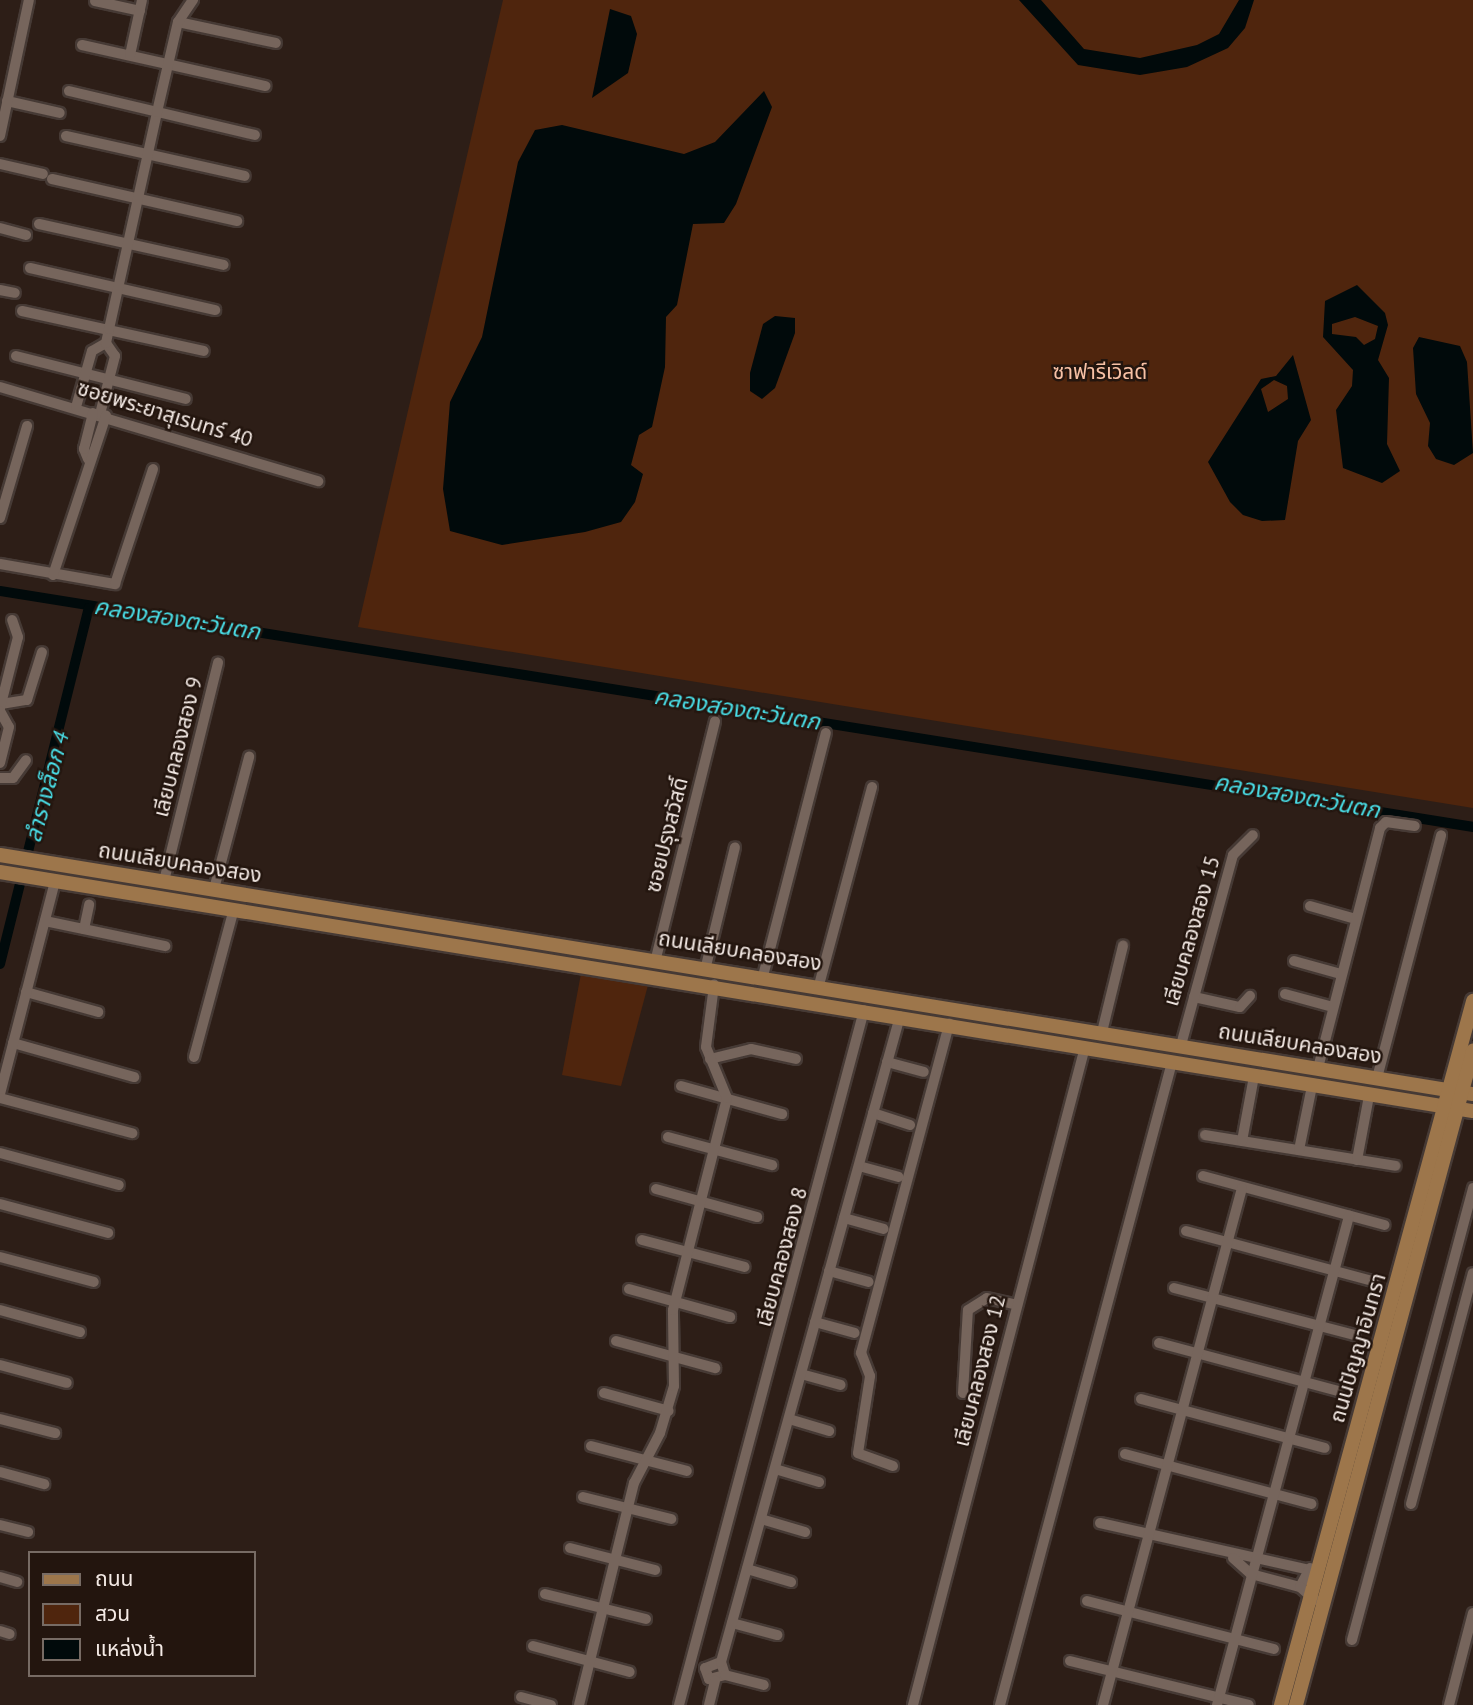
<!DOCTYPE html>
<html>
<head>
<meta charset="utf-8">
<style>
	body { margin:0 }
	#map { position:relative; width:1473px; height:1705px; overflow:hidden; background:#2d1e17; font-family:"PT Sans","Noto Sans Thai",sans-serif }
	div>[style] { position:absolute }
	.green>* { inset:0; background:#4f250d }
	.water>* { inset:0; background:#010a0b }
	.canal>* { height:10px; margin:-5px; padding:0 5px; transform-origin:5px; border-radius:5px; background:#010a0b }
	.roads { filter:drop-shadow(2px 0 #463a35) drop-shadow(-2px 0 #463a35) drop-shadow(0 2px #463a35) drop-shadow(0 -2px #463a35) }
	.street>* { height:10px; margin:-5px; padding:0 5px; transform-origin:5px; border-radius:5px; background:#76655c }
	.secondary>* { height:14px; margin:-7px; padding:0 7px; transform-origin:7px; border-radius:7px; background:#9d764b }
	span { translate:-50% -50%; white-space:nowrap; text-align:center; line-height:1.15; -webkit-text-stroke:5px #23150e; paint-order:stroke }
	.park-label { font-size:21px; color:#f8c1a5 }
	.street-label { font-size:21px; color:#f5ebe6 }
	.water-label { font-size:23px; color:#49dde6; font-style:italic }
	.legend { position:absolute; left:28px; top:1551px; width:228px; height:126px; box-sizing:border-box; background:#23150e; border:2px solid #776b64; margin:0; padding:9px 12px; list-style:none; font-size:21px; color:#f5ebe6 }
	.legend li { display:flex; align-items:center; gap:14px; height:35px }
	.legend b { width:35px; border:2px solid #776b64 }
</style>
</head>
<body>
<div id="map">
	<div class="green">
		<i style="clip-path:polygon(503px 0,1473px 0,1473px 808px,358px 627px)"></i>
		<i style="clip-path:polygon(583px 963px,651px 974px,621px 1086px,562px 1075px)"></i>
	</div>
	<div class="water">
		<i style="clip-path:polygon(1019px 0,1041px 0,1084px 49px,1140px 58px,1197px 45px,1219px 34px,1239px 0,1254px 0,1245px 28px,1228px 48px,1187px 67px,1140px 75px,1078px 65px)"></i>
		<i style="clip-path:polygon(610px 9px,631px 16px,637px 34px,628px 73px,592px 98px)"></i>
		<i style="clip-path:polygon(764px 91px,772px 107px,736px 204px,724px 223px,693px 224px,677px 305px,666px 317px,665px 367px,652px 427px,639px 435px,631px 465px,643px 474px,635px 502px,621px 522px,585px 532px,502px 545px,450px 531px,443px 489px,450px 402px,482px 337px,518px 162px,535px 130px,562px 125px,684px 154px,715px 142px)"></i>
		<i style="clip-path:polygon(evenodd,1357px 285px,1385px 313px,1388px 325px,1378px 360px,1389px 378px,1387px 444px,1400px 471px,1382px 483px,1343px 468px,1336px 410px,1352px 386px,1353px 370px,1323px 337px,1325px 301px,1357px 285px,1355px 317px,1378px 326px,1375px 339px,1364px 345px,1356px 337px,1332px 334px,1332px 324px,1355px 317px)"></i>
		<i style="clip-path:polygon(775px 316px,795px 318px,795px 333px,775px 388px,762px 399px,750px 391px,750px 373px,763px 324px)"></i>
		<i style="clip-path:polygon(1419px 337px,1460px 346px,1467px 362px,1473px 453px,1454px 465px,1436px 459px,1428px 446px,1430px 423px,1416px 394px,1413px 348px)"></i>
		<i style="clip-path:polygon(evenodd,1293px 355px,1311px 420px,1298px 441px,1285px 520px,1262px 521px,1243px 515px,1230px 502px,1208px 462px,1261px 379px,1276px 376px,1293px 355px,1274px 380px,1287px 386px,1288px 399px,1268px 412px,1261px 389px,1274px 380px)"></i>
	</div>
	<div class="canal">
		<i style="left:0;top:591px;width:1492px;rotate:9.1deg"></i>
		<i style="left:0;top:964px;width:367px;rotate:-76deg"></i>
	</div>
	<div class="roads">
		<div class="street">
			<i style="left:95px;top:1px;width:46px;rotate:12.5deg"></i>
			<i style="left:178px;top:22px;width:100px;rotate:12.1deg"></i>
			<i style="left:82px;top:45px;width:188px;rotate:12.6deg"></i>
			<i style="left:130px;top:55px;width:56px;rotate:-77.7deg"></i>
			<i style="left:69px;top:91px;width:191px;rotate:13.3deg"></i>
			<i style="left:7px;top:101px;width:54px;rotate:12.8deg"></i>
			<i style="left:0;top:136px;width:139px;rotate:-78deg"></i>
			<i style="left:66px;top:136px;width:183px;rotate:12.6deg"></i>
			<i style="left:0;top:164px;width:44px;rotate:13.1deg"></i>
			<i style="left:52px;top:179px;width:190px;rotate:12.8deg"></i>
			<i style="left:39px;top:224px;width:189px;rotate:12.5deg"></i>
			<i style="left:0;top:228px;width:27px;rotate:15deg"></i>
			<i style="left:30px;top:268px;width:190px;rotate:12.8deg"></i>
			<i style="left:0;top:290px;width:15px;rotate:11deg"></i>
			<i style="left:22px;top:311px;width:186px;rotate:12.4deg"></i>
			<i style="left:16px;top:356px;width:175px;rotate:14.2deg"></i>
			<i style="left:0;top:387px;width:332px;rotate:16.5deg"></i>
			<i style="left:76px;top:407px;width:58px;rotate:-74.1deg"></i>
			<i style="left:92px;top:351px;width:16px;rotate:-30deg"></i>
			<i style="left:100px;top:414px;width:60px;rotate:-75.5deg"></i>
			<i style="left:115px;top:356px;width:16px;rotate:-125deg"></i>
			<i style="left:106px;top:343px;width:14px;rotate:-78deg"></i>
			<i style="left:109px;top:329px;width:222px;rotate:-77.5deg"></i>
			<i style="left:157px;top:112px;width:92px;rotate:-76.9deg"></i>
			<i style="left:178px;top:22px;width:27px;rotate:-56deg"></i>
			<i style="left:88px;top:459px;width:11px;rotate:-112deg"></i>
			<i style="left:84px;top:449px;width:37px;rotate:-76deg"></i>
			<i style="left:0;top:518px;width:96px;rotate:-73.6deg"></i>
			<i style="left:0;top:564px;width:117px;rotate:9.9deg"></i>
			<i style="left:115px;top:584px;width:121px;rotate:-71.7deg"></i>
			<i style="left:53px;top:575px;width:168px;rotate:-71.6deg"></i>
			<i style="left:1px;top:704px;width:26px;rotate:-9deg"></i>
			<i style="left:27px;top:700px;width:50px;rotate:-72.6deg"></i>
			<i style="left:0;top:708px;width:73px;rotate:-75.8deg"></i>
			<i style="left:18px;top:637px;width:18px;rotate:-109deg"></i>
			<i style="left:0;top:711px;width:18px;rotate:61deg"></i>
			<i style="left:9px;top:727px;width:37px;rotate:104deg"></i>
			<i style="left:0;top:778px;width:13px"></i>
			<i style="left:13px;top:778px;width:22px;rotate:-54deg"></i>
			<i style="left:164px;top:881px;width:225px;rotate:-76.1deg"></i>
			<i style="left:214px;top:889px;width:137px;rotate:-75.1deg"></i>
			<i style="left:1310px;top:906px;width:48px;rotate:15.8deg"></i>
			<i style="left:45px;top:921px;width:123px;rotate:11.8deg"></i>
			<i style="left:84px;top:929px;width:25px;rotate:-78deg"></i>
			<i style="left:656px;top:958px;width:244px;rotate:-76deg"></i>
			<i style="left:1294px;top:961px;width:49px;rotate:15.5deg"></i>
			<i style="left:706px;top:966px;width:122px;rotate:-76.3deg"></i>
			<i style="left:763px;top:976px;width:251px;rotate:-75.5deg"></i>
			<i style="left:819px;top:985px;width:205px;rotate:-75deg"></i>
			<i style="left:26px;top:992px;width:75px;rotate:15.5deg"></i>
			<i style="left:1285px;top:994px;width:50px;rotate:15.2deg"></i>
			<i style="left:1194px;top:997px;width:47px;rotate:12.3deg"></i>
			<i style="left:1240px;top:1007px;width:15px;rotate:-48deg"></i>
			<i style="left:1102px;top:1032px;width:89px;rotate:-76.3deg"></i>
			<i style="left:13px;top:1043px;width:126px;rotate:15.7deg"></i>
			<i style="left:1181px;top:1045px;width:197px;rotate:-74.7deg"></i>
			<i style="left:1233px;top:855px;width:28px;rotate:-45deg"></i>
			<i style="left:194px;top:1057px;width:153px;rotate:-74.9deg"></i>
			<i style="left:710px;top:1059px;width:42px;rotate:-13.7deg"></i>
			<i style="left:751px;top:1049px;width:46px;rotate:12.5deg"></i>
			<i style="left:887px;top:1062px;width:38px;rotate:15deg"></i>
			<i style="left:1318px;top:1068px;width:248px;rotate:-75.5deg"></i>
			<i style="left:1380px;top:828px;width:8px;rotate:-45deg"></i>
			<i style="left:1386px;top:822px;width:29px;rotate:8deg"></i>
			<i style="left:1377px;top:1078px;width:251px;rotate:-75.2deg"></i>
			<i style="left:681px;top:1086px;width:105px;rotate:15.5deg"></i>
			<i style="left:0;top:1094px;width:220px;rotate:-75.5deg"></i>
			<i style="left:0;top:1098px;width:137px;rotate:14.9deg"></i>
			<i style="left:873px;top:1113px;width:39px;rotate:18deg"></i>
			<i style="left:1205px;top:1135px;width:193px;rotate:9.2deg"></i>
			<i style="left:668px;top:1137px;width:108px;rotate:15.1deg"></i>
			<i style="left:1242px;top:1141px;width:66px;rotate:-79.5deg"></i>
			<i style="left:1299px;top:1150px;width:65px;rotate:-78.5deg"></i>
			<i style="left:0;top:1153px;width:123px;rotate:15.1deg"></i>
			<i style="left:1357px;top:1160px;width:65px;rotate:-79.4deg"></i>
			<i style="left:859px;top:1166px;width:41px;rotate:15.4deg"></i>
			<i style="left:1203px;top:1176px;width:188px;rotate:15.1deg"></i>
			<i style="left:656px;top:1189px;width:105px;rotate:15.5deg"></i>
			<i style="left:0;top:1204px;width:112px;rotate:15deg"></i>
			<i style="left:844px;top:1218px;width:41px;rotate:15.4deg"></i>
			<i style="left:1186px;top:1231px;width:194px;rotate:15deg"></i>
			<i style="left:642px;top:1240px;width:106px;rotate:14.7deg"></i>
			<i style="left:0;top:1257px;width:97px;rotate:14.9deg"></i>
			<i style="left:829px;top:1271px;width:41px;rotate:15.4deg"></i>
			<i style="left:1174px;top:1288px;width:187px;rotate:14.6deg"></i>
			<i style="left:629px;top:1289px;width:105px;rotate:15.5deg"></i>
			<i style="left:0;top:1310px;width:83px;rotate:15.4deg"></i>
			<i style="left:815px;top:1322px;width:41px;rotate:15.4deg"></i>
			<i style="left:616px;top:1341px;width:103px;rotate:15.3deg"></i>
			<i style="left:1159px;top:1343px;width:185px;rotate:15deg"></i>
			<i style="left:0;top:1365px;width:69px;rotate:15deg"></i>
			<i style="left:801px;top:1374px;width:41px;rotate:15.4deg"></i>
			<i style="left:604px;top:1393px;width:67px;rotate:15.5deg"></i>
			<i style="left:963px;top:1393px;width:83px;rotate:-86.6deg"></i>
			<i style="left:968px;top:1310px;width:22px;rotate:-32deg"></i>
			<i style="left:987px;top:1298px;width:31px;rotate:13deg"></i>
			<i style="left:1141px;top:1399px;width:190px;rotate:14.9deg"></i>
			<i style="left:0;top:1419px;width:57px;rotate:14.3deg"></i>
			<i style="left:789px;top:1419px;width:42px;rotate:16.7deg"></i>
			<i style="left:591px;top:1446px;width:99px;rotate:14.6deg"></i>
			<i style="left:1125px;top:1454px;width:193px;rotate:15deg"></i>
			<i style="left:893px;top:1466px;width:37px;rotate:-160deg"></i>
			<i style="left:858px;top:1453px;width:78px;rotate:-81.1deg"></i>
			<i style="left:870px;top:1376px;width:25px;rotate:-111deg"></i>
			<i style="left:861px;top:1353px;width:341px;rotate:-75deg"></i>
			<i style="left:775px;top:1469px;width:46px;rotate:16.5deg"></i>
			<i style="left:0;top:1472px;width:46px;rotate:15.3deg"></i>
			<i style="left:583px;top:1497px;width:91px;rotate:14deg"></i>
			<i style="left:1411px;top:1504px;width:239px;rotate:-75deg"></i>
			<i style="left:761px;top:1519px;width:46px;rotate:16.5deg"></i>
			<i style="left:1100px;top:1523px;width:211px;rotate:12.6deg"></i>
			<i style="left:0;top:1525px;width:29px;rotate:14deg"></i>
			<i style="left:570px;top:1548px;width:88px;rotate:14.5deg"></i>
			<i style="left:1233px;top:1558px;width:24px;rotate:42deg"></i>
			<i style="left:1251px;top:1574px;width:51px;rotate:14.9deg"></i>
			<i style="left:1310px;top:1568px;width:21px;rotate:118deg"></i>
			<i style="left:1300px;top:1587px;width:20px;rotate:41deg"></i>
			<i style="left:747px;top:1569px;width:46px;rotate:16.5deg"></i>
			<i style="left:0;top:1577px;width:18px;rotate:16deg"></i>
			<i style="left:545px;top:1594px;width:104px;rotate:13.9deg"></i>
			<i style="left:1087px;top:1601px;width:193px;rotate:14.4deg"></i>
			<i style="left:732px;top:1623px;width:47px;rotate:14.9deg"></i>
			<i style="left:0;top:1631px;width:10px;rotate:17deg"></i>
			<i style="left:1352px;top:1640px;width:468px;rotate:-75deg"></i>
			<i style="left:533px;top:1646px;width:100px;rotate:15deg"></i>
			<i style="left:1070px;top:1661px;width:184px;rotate:13.8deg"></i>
			<i style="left:721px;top:1662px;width:17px;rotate:159deg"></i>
			<i style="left:705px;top:1668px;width:12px;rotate:70deg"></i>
			<i style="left:709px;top:1679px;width:16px;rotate:-14deg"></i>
			<i style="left:725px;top:1675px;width:14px;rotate:-107deg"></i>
			<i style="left:721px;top:1662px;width:670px;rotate:-74.51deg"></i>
			<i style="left:725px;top:1675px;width:40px;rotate:14.4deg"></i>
			<i style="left:521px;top:1697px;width:31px;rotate:15deg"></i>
			<i style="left:579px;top:1705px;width:229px;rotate:-76.1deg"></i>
			<i style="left:634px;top:1483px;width:56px;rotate:-62.5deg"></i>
			<i style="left:660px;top:1433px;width:49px;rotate:-73.4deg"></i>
			<i style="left:674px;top:1386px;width:76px;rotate:-90.8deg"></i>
			<i style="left:673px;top:1310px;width:219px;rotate:-75.7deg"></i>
			<i style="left:727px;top:1098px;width:55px;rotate:-112.4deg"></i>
			<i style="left:706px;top:1047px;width:63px;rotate:-82.6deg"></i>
			<i style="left:679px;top:1705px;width:719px;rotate:-75.09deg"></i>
			<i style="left:709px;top:1705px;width:25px;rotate:-76deg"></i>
			<i style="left:913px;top:1705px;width:680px;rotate:-75.35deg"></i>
			<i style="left:1000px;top:1705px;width:666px;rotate:-75.02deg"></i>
			<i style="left:1103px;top:1705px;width:535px;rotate:-74.95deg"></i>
			<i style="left:1217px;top:1705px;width:507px;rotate:-74.89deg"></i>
			<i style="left:1449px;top:1705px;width:95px;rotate:-75.4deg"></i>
		</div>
		<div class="secondary">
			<i style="left:0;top:855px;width:1492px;rotate:9.22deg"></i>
			<i style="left:0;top:872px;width:1492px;rotate:9.22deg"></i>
			<i style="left:1281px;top:1705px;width:730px;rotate:-74.74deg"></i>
			<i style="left:1296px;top:1705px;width:678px;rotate:-74.86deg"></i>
		</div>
	</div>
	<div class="park-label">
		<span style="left:1100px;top:372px">ซาฟารีเวิลด์</span>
	</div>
	<div class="street-label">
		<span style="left:165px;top:414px;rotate:17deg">ซอยพระยาสุเรนทร์ 40</span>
		<span style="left:178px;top:747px;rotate:-76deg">เลียบคลองสอง 9</span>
		<span style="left:667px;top:835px;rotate:-76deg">ซอยปรุงสวัสดิ์</span>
		<span style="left:180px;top:863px;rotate:9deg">ถนนเลียบคลองสอง</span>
		<span style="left:1192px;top:931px;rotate:-74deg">เลียบคลองสอง 15</span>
		<span style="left:740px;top:951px;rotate:9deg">ถนนเลียบคลองสอง</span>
		<span style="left:1300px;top:1044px;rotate:9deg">ถนนเลียบคลองสอง</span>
		<span style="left:782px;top:1257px;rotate:-75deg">เลียบคลองสอง 8</span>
		<span style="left:1358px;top:1348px;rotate:-74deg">ถนนปัญญาอินทรา</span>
		<span style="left:980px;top:1371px;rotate:-76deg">เลียบคลองสอง 12</span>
	</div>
	<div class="water-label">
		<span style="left:177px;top:619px;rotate:9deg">คลองสองตะวันตก</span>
		<span style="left:737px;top:709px;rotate:9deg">คลองสองตะวันตก</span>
		<span style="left:47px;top:787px;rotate:-75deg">ลำรางล็อก 4</span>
		<span style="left:1297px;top:796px;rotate:10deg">คลองสองตะวันตก</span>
	</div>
	<ul class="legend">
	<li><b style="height:9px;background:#9d764b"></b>ถนน</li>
	<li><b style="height:19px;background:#4f250d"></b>สวน</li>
	<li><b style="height:19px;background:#010a0b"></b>แหล่งน้ำ</li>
	</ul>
</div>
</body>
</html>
